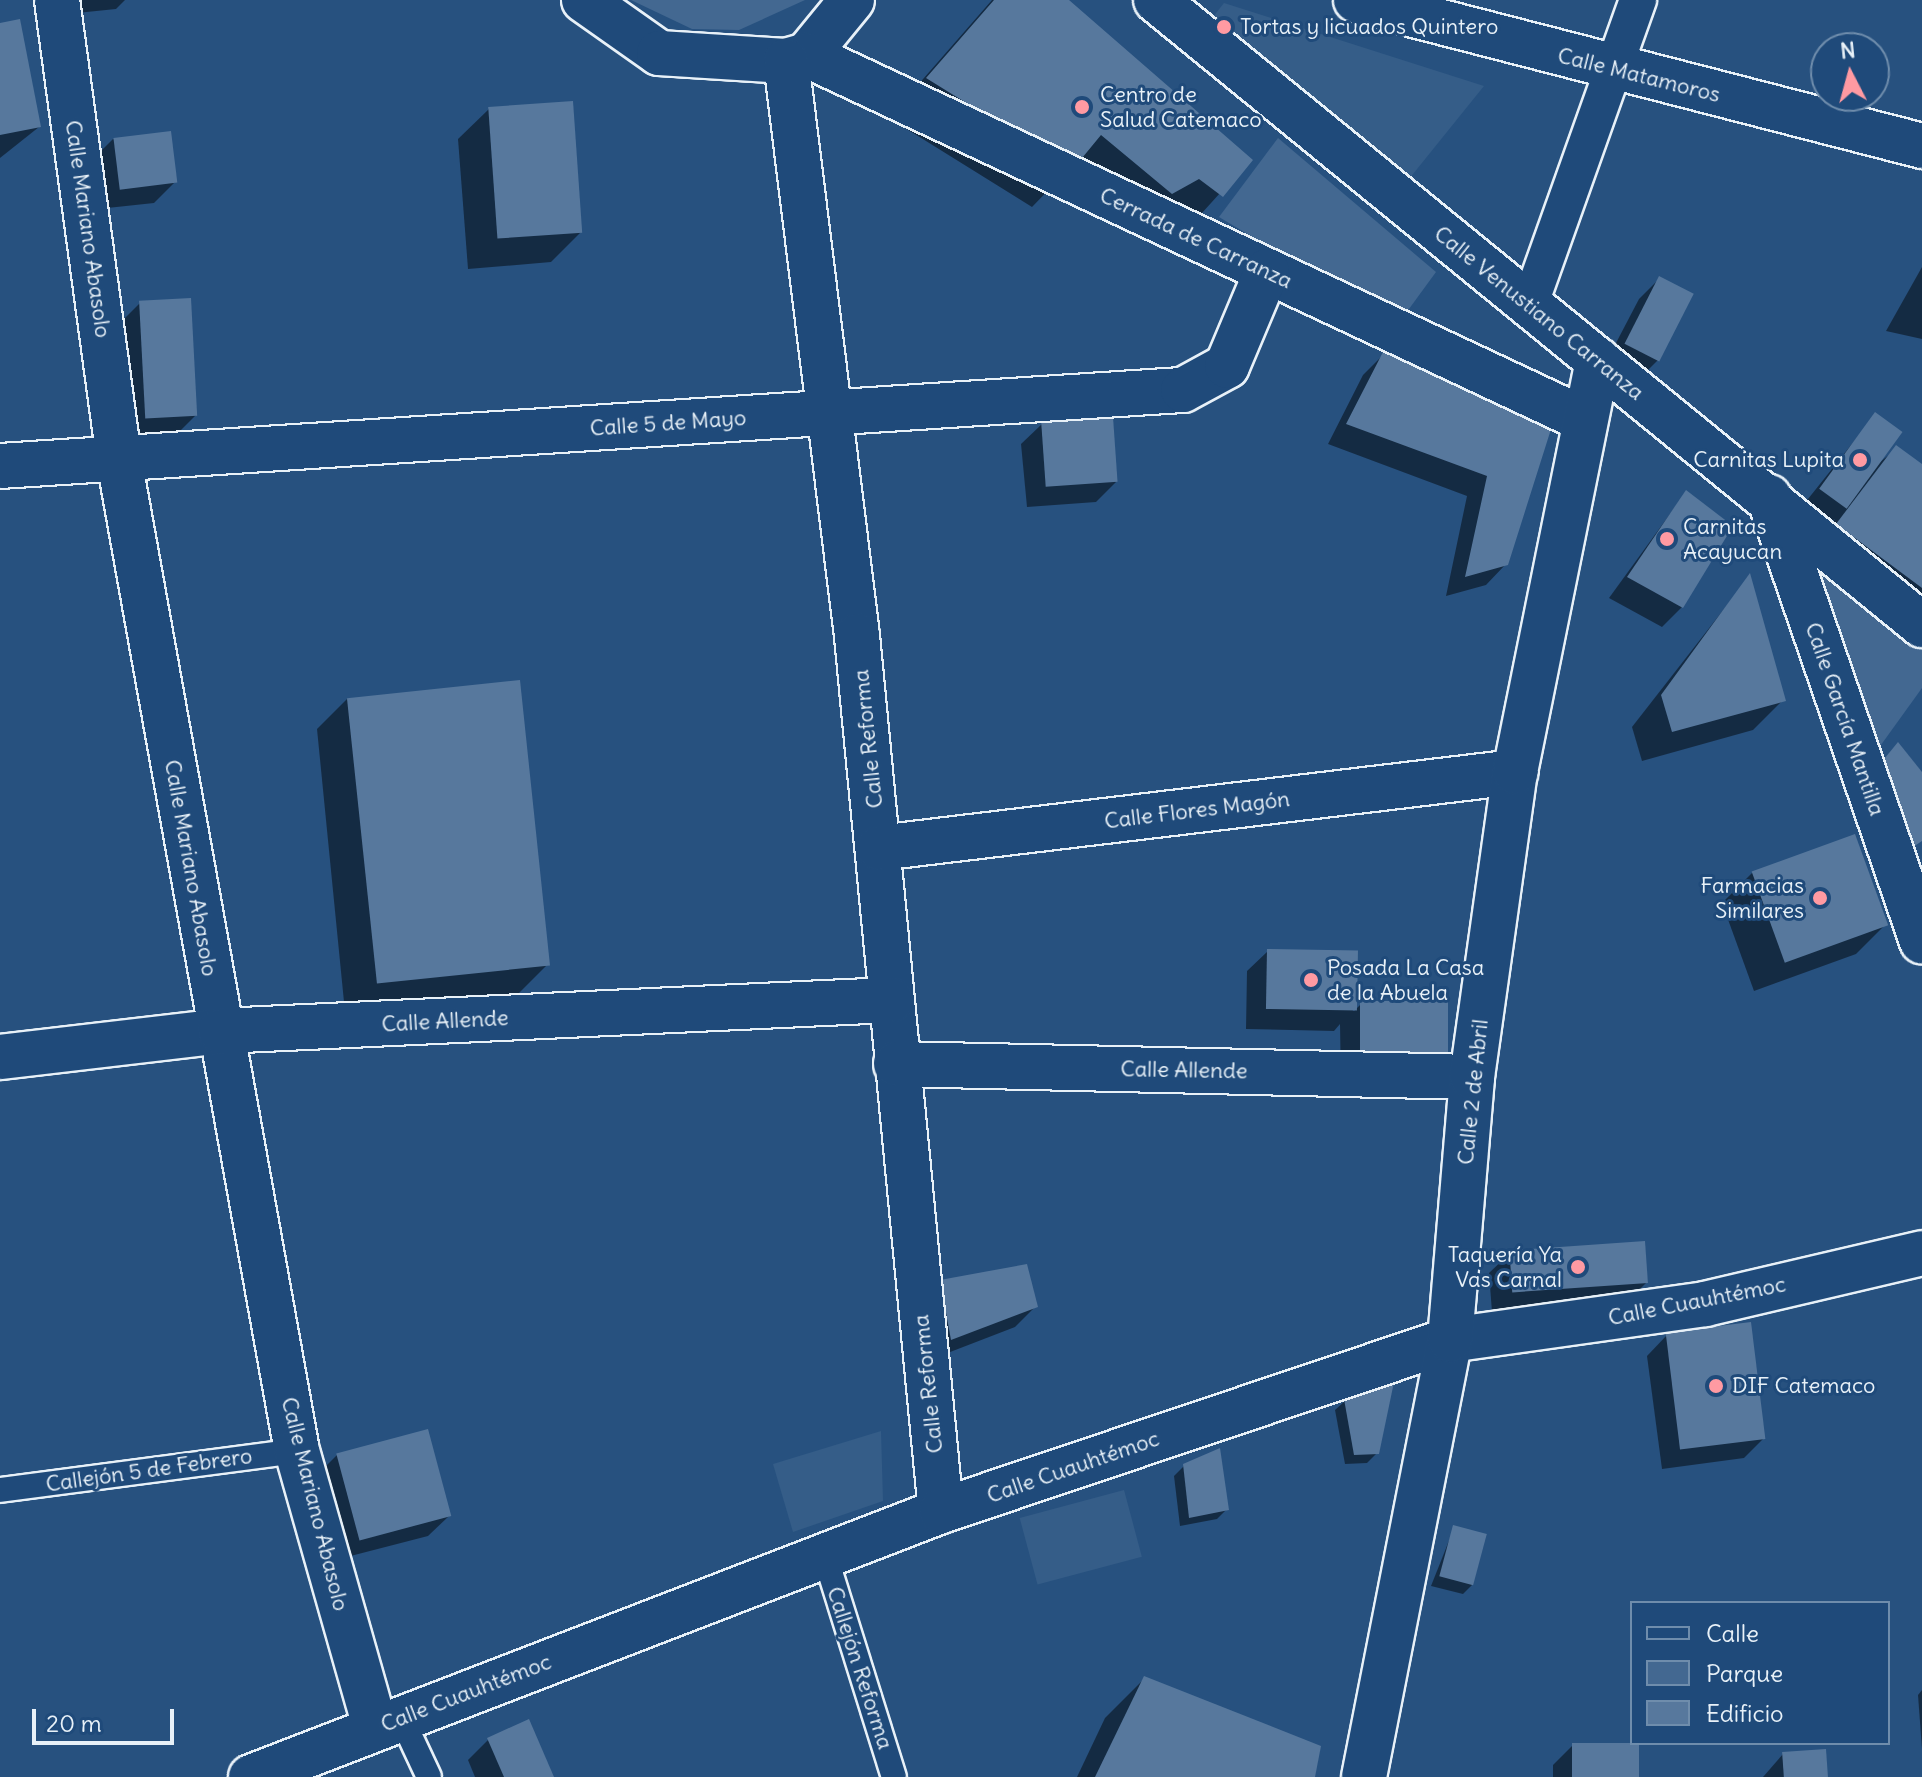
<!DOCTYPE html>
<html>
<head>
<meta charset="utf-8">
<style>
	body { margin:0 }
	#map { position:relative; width:1922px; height:1777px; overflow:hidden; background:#27517f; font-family:Delius,sans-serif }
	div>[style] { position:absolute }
	.built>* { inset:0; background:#355d88; transform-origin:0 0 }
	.green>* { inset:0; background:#436891 }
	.shadow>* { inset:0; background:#0007 }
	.building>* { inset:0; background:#57789d; transform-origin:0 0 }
	.roads { filter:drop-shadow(2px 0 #e8f1f8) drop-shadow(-2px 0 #e8f1f8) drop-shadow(0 2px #e8f1f8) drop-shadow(0 -2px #e8f1f8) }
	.service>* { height:24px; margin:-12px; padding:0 12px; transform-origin:12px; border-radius:12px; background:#1f4a7a }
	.pedestrian>* { height:36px; margin:-18px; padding:0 18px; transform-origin:18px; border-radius:18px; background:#1f4a7a }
	.minor>* { height:44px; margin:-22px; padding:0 22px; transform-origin:22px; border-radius:22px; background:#1f4a7a }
	.tertiary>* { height:44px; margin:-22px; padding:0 22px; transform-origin:22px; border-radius:22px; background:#1f4a7a }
	.dots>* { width:22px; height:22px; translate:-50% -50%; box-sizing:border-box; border:4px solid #1f4a7a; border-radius:50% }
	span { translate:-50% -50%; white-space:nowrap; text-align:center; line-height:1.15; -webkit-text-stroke:6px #1f4a7a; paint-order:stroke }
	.poi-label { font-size:22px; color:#e8f1f8 }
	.left { translate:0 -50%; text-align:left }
	.right { translate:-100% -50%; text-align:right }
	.street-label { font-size:22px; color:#e8f1f8 }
	.legend { position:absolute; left:1630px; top:1601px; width:260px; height:144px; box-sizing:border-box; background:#1f4a7a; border:2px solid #6f8dac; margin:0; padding:10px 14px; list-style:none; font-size:24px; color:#e8f1f8 }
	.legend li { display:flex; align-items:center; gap:16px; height:40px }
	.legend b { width:40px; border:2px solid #6f8dac }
	.north { position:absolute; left:1810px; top:32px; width:80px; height:80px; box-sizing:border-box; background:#1f4a7a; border:2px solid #6f8dac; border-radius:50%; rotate:354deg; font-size:22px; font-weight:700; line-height:32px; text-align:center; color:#e8f1f8 }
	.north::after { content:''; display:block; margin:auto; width:28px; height:36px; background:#ff9aa2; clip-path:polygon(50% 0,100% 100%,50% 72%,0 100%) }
	.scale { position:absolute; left:32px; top:1709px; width:142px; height:36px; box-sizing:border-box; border:4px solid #e8f1f8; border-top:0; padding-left:10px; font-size:24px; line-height:28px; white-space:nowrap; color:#e8f1f8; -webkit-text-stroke:6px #1f4a7a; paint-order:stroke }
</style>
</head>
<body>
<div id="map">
	<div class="built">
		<i style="clip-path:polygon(1224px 3px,1484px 86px,1405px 184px,1205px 27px)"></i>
		<i style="clip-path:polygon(881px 1431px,883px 1501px,793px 1532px,773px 1464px)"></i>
		<i style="left:1124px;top:1490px;width:69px;height:108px;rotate:75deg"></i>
	</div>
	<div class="green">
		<i style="clip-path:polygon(631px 0,805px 0,739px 30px,692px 29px)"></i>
		<i style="clip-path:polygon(1278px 138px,1436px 272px,1398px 324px,1219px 217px)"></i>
		<i style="clip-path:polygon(1812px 562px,1922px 646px,1922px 688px,1873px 756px)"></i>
	</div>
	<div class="shadow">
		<i style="clip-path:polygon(66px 0,125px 0,116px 9px,67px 14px)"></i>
		<i style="clip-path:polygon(992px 0,1066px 0,1250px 160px,1182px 235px,1159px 217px,1132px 232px,1063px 175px,1032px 207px,889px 118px)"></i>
		<i style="clip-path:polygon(0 25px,39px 127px,0 158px)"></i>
		<i style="clip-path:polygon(489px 109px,581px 232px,551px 262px,468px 269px,458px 139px)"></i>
		<i style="clip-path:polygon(113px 139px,175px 182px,154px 203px,98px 209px,93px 159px)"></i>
		<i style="clip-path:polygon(1922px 267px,1922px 339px,1886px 331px)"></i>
		<i style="clip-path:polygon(1659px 279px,1658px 360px,1638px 380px,1605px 364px,1639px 299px)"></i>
		<i style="clip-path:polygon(140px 303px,196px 415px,176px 435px,126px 438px,119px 324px)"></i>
		<i style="clip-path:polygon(1384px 354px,1550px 427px,1506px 564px,1486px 585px,1446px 596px,1467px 496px,1328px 444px,1363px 375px)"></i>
		<i style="clip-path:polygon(1875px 415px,1873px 468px,1897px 448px,1922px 467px,1922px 612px,1808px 555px,1835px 519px,1823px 527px,1800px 509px)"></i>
		<i style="clip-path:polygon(1042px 424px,1116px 482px,1096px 502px,1027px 507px,1021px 444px)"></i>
		<i style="clip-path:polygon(1686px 492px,1682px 607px,1662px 627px,1609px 598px)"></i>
		<i style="clip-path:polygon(1749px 577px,1783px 700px,1753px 730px,1642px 761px,1632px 727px)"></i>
		<i style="clip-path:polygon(348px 698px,546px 966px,516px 996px,345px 1012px,317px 729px)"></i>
		<i style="clip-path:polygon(1752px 873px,1886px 924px,1856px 954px,1754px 991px,1722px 903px)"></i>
		<i style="clip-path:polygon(1268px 951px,1354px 1011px,1361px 1004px,1446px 1003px,1341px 1086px,1340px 1024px,1334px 1031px,1246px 1029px,1247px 971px)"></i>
		<i style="clip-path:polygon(1510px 1253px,1646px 1283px,1626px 1303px,1492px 1312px,1489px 1273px)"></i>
		<i style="clip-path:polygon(941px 1282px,1035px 1307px,1015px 1327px,932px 1359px)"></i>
		<i style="clip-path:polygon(1667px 1335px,1764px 1438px,1744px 1458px,1662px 1469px,1647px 1356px)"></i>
		<i style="clip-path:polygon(1345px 1401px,1377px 1453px,1367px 1463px,1345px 1464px,1335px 1410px)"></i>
		<i style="clip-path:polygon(337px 1455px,449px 1516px,428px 1536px,339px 1559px,317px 1475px)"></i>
		<i style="clip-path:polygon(1184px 1466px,1227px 1509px,1217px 1519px,1180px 1526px,1174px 1476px)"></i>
		<i style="clip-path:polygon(1454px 1528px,1473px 1584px,1463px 1594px,1431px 1586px)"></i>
		<i style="clip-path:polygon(1145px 1678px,1313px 1777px,1077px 1777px,1105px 1718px)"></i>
		<i style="clip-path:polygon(1922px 1690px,1922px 1749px,1918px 1695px)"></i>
		<i style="clip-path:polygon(488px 1740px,551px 1777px,475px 1777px,468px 1760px)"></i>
		<i style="clip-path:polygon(1573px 1745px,1638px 1777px,1553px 1777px,1553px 1765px)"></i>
		<i style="clip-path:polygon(1783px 1754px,1826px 1777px,1763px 1777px)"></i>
	</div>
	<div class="building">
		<i style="clip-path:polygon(994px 0,1069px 0,1253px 160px,1223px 197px,1199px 179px,1172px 194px,1101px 135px,1073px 169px,926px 78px)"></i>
		<i style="clip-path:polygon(20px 19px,41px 127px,0 135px,0 23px)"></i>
		<i style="left:573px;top:101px;width:132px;height:85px;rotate:86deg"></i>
		<i style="left:171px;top:131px;width:52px;height:58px;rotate:83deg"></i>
		<i style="left:1659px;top:276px;width:39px;height:76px;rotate:27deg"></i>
		<i style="left:191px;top:298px;width:118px;height:52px;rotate:87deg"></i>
		<i style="clip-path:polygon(1383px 352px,1552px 426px,1508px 565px,1465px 577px,1487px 476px,1346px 424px)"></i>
		<i style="left:1875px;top:412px;width:34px;height:95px;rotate:36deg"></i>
		<i style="left:1113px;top:417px;width:65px;height:72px;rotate:86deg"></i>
		<i style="clip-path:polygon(1896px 445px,1922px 464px,1922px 588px,1836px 524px)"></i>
		<i style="clip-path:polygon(1686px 490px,1733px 526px,1683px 608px,1627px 577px)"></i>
		<i style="clip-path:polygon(1750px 573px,1786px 701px,1672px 732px,1661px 695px)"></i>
		<i style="left:520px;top:680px;width:287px;height:174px;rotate:84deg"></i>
		<i style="clip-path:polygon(1898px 742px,1922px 772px,1922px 841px,1913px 847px,1876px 769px)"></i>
		<i style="left:1855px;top:834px;width:97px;height:110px;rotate:70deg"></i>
		<i style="left:1267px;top:949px;width:91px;height:60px;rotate:1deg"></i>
		<i style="left:1448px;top:1001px;width:64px;height:88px;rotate:90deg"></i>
		<i style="left:1645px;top:1241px;width:42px;height:136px;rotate:86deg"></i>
		<i style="clip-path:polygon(1027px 1264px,1038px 1307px,951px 1340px,940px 1280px)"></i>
		<i style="left:1751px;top:1322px;width:118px;height:86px;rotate:83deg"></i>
		<i style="clip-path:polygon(1394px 1382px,1379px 1454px,1354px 1455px,1344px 1399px)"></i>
		<i style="left:428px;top:1429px;width:90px;height:95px;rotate:75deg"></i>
		<i style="clip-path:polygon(1220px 1448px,1229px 1510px,1189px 1518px,1183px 1464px)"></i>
		<i style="left:1453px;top:1525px;width:35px;height:53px;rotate:15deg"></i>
		<i style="clip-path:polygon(1144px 1676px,1321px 1746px,1315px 1777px,1095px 1777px)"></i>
		<i style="clip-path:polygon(529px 1719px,554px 1777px,504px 1777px,487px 1738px)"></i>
		<i style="left:1572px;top:1743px;width:67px;height:34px"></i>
		<i style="left:1826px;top:1749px;width:28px;height:44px;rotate:86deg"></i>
	</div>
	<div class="roads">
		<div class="service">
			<i style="left:0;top:1490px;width:300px;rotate:-7.5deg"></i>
			<i style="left:826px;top:1559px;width:228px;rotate:72.7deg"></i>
			<i style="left:401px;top:1717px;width:66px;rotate:65deg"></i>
		</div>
		<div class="pedestrian">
			<i style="left:1529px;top:306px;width:325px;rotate:-70.4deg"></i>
		</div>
		<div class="minor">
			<i style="left:57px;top:0;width:464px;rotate:82.3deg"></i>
			<i style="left:119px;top:460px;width:1007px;rotate:79.82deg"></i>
			<i style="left:297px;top:1451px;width:287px;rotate:74.2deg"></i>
			<i style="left:584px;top:0;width:92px;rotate:35.2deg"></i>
			<i style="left:659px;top:53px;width:127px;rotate:3.6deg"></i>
			<i style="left:786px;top:61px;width:22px;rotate:-16deg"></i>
			<i style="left:807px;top:55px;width:71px;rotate:-50.7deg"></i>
			<i style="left:1356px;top:0;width:585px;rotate:14.46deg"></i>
			<i style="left:807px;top:55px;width:859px;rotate:25.13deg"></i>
			<i style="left:786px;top:61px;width:579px;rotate:82.96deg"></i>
			<i style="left:857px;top:636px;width:879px;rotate:84.52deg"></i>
			<i style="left:0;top:466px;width:1185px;rotate:-3.68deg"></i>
			<i style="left:1183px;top:390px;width:50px;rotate:-28.6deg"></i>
			<i style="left:1227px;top:366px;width:103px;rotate:-67.2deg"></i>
			<i style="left:1769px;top:497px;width:470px;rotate:71deg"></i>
			<i style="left:879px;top:848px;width:641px;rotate:-6.81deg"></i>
			<i style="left:0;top:1057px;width:222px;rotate:-6.7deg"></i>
			<i style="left:220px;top:1031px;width:672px;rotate:-2.65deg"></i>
			<i style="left:896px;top:1064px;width:576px;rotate:1.29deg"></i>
			<i style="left:251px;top:1777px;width:739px;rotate:-21.08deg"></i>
			<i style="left:941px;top:1511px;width:537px;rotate:-18.57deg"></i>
			<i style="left:1450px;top:1340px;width:258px;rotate:-8deg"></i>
			<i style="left:1705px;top:1304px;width:223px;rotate:-13.2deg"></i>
			<i style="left:1364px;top:1777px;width:445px;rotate:-78.9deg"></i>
			<i style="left:1450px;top:1340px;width:264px;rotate:-85.2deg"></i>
			<i style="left:1472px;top:1077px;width:308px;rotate:-82deg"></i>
			<i style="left:1515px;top:772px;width:420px;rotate:-78.6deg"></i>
		</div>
		<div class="tertiary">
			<i style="left:1156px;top:0;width:989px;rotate:39.21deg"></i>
		</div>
	</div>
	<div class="dots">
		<i style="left:1224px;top:27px;background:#ff9aa2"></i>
		<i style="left:1082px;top:107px;background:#ff9aa2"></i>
		<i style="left:1860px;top:460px;background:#ff9aa2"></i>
		<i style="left:1667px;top:539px;background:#ff9aa2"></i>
		<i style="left:1820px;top:898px;background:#ff9aa2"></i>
		<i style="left:1311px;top:980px;background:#ff9aa2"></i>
		<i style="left:1578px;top:1267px;background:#ff9aa2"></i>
		<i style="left:1716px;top:1386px;background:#ff9aa2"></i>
	</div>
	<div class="poi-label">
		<span class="left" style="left:1240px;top:27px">Tortas y licuados Quintero</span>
		<span class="left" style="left:1100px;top:107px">Centro de<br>Salud Catemaco</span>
		<span class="right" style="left:1844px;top:460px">Carnitas Lupita</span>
		<span class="left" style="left:1683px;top:539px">Carnitas<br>Acayucan</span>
		<span class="right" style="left:1804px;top:898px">Farmacias<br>Similares</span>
		<span class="left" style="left:1327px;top:980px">Posada La Casa<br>de la Abuela</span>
		<span class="right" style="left:1562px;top:1267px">Taquería Ya<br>Vas Carnal</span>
		<span class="left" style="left:1732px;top:1386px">DIF Catemaco</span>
	</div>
	<div class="street-label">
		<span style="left:1639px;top:75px;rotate:14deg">Calle Matamoros</span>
		<span style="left:88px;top:229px;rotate:82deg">Calle Mariano Abasolo</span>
		<span style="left:1196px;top:238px;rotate:25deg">Cerrada de Carranza</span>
		<span style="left:1539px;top:313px;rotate:39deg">Calle Venustiano Carranza</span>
		<span style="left:668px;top:423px;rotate:-4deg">Calle 5 de Mayo</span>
		<span style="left:1845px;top:719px;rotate:71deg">Calle García Mantilla</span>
		<span style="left:868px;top:739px;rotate:-96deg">Calle Reforma</span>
		<span style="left:1197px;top:810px;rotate:-7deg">Calle Flores Magón</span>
		<span style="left:191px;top:868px;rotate:80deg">Calle Mariano Abasolo</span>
		<span style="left:445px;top:1021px;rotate:-3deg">Calle Allende</span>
		<span style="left:1184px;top:1070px;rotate:1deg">Calle Allende</span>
		<span style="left:1473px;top:1092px;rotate:-84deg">Calle 2 de Abril</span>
		<span style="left:1697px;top:1301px;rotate:-11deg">Calle Cuauhtémoc</span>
		<span style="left:928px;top:1384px;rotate:-96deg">Calle Reforma</span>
		<span style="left:1073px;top:1467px;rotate:-19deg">Calle Cuauhtémoc</span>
		<span style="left:149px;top:1470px;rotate:-8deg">Callejón 5 de Febrero</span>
		<span style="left:315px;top:1504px;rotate:76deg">Calle Mariano Abasolo</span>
		<span style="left:860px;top:1668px;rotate:72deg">Callejón Reforma</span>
		<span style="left:466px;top:1693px;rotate:-21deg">Calle Cuauhtémoc</span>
	</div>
	<ul class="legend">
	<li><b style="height:10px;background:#1f4a7a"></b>Calle</li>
	<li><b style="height:22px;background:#436891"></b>Parque</li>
	<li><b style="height:22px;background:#57789d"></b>Edificio</li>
	</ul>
	<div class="north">N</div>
	<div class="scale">20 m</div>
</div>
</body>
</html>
